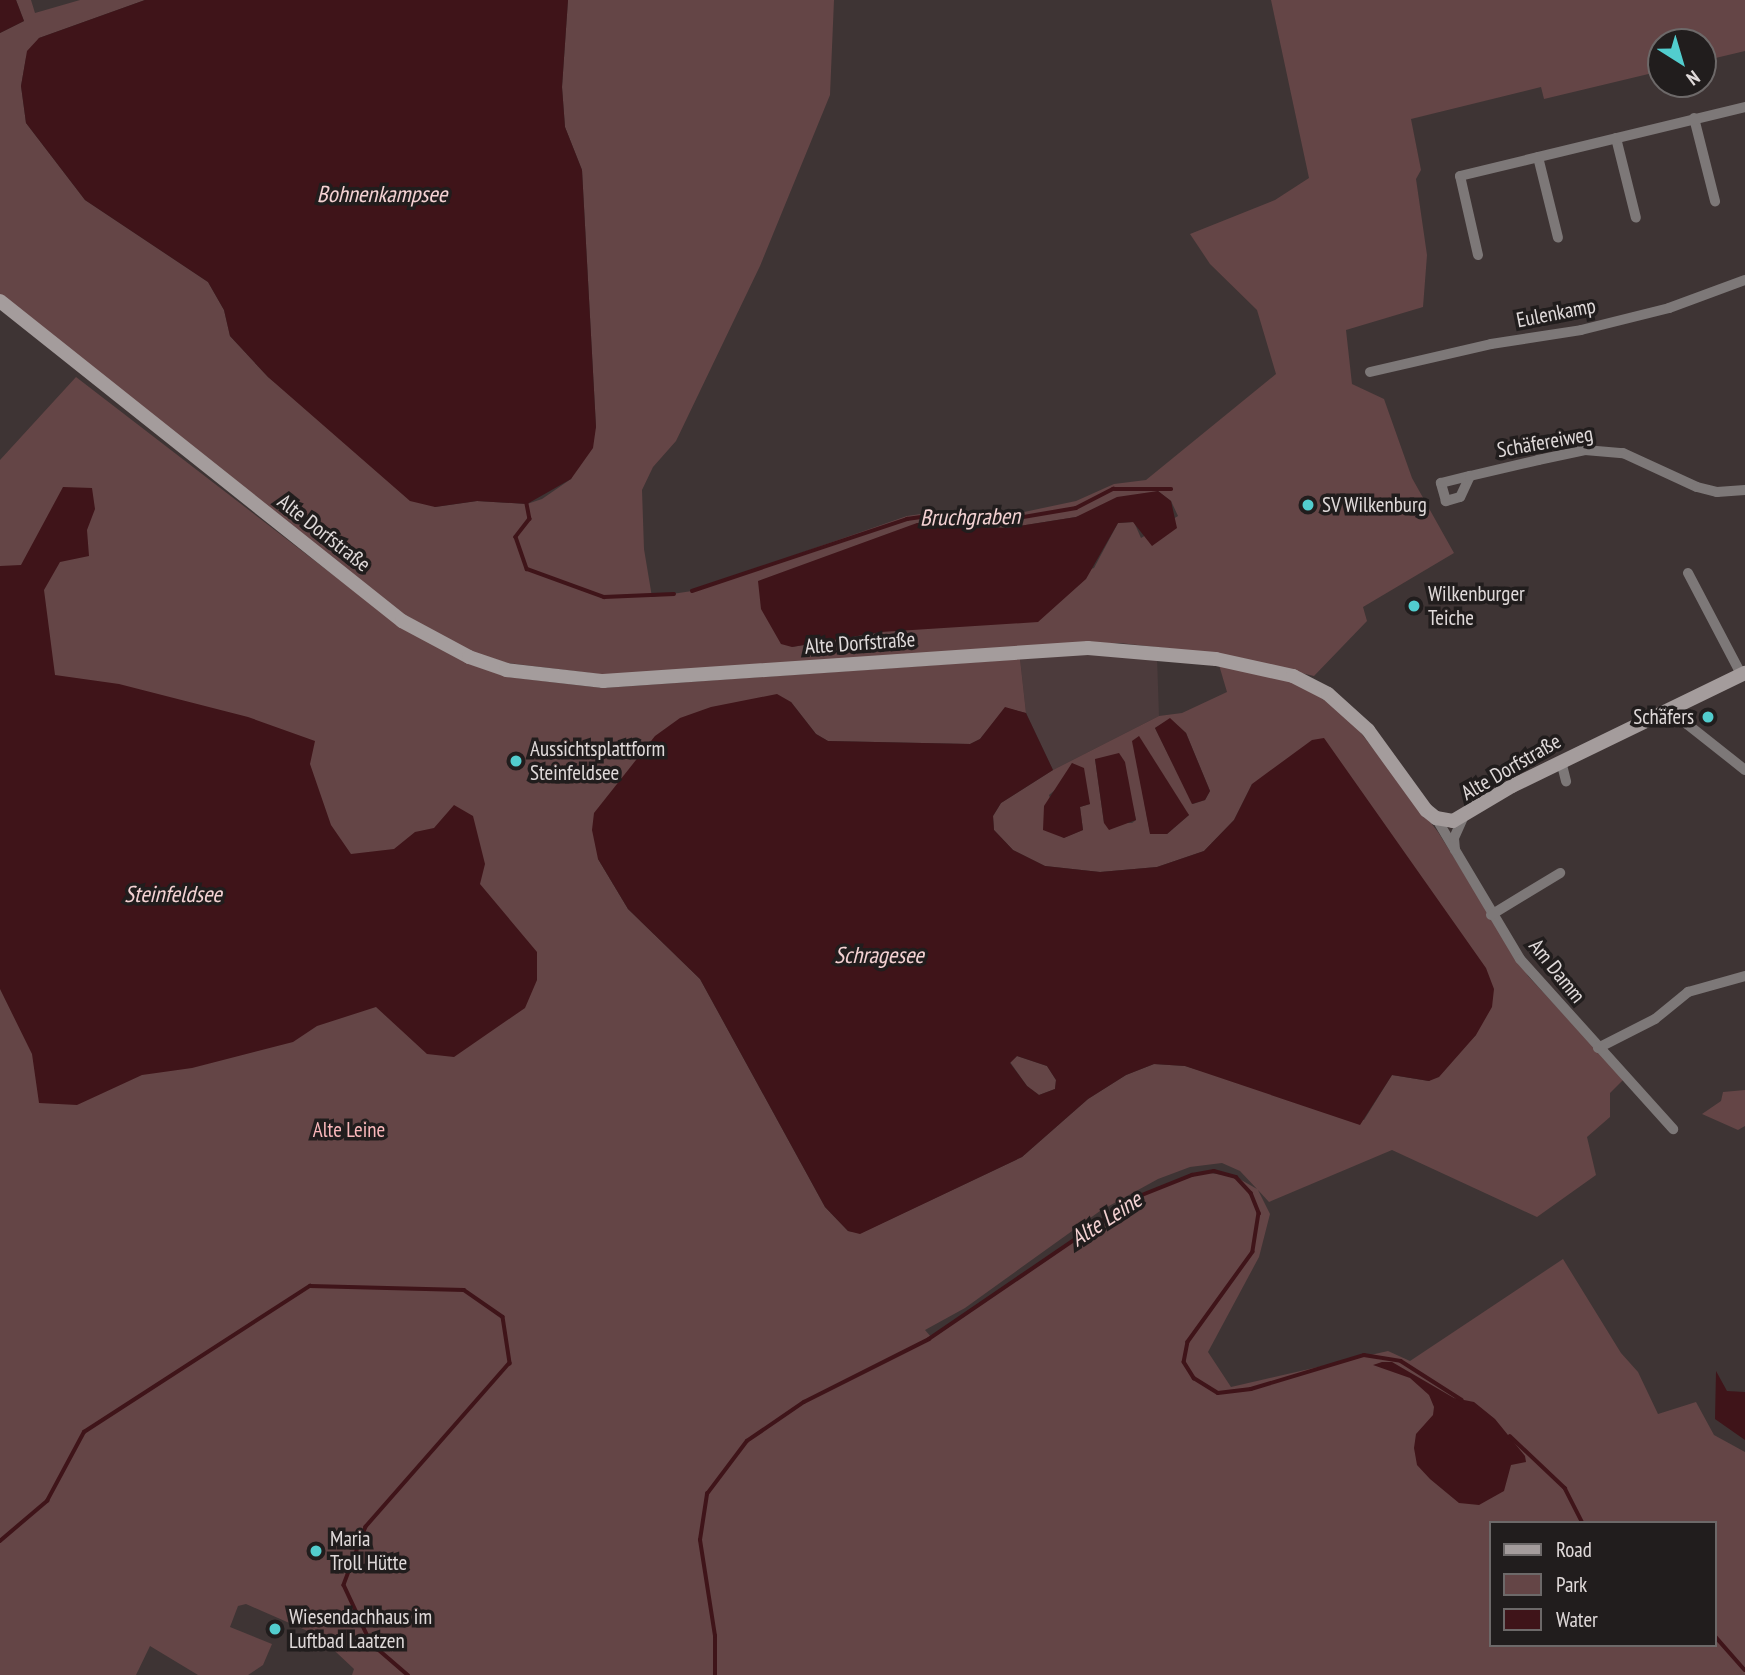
<!DOCTYPE html>
<html>
<head>
<meta charset="utf-8">
<style>
	body { margin:0 }
	#map { position:relative; width:1745px; height:1675px; overflow:hidden; background:#3e3434; font-family:"PT Sans Narrow",sans-serif }
	div>[style] { position:absolute }
	.built>* { inset:0; background:#4c3b3c }
	.green>* { inset:0; background:#644546 }
	.water>* { inset:0; background:#3f1419 }
	.stream>* { height:3.5px; margin:-1.75px; padding:0 1.75px; transform-origin:1.75px; border-radius:1.75px; background:#3f1419 }
	.street>* { height:10px; margin:-5px; padding:0 5px; transform-origin:5px; border-radius:5px; background:#7d7878 }
	.secondary>* { height:14px; margin:-7px; padding:0 7px; transform-origin:7px; border-radius:7px; background:#a49c9c }
	.dots>* { width:19px; height:19px; translate:-50% -50%; box-sizing:border-box; border:4px solid #211d1d; border-radius:50% }
	span { translate:-50% -50%; white-space:nowrap; text-align:center; line-height:1.15; -webkit-text-stroke:7px #211d1d; paint-order:stroke }
	.street-label { font-size:21px; color:#e0dada }
	.poi-label { font-size:21px; color:#e0dada }
	.left { translate:0 -50%; text-align:left }
	.right { translate:-100% -50%; text-align:right }
	.park-label { font-size:21px; color:#fab8bb }
	.water-label { font-size:23px; color:#f4d2d3; font-style:italic }
	.legend { position:absolute; left:1489px; top:1521px; width:228px; height:126px; box-sizing:border-box; background:#211d1d; border:2px solid #6d6969; margin:0; padding:9px 12px; list-style:none; font-size:21px; color:#e0dada }
	.legend li { display:flex; align-items:center; gap:14px; height:35px }
	.legend b { width:35px; border:2px solid #6d6969 }
	.north { position:absolute; left:1647px; top:28px; width:70px; height:70px; box-sizing:border-box; background:#211d1d; border:2px solid #6d6969; border-radius:50%; rotate:143deg; font-size:19px; font-weight:700; line-height:28px; text-align:center; color:#e0dada }
	.north::after { content:''; display:block; margin:auto; width:24px; height:32px; background:#52cdce; clip-path:polygon(50% 0,100% 100%,50% 72%,0 100%) }
</style>
</head>
<body>
<div id="map">
	<div class="built">
		<i style="clip-path:polygon(1099px 653px,1157px 657px,1159px 716px,1053px 770px,1026px 713px,1020px 659px)"></i>
	</div>
	<div class="green">
		<i style="clip-path:polygon(evenodd,16px 0,31px 0,35px 13px,80px 0,145px 0,39px 38px,26px 58px,21px 86px,26px 123px,85px 200px,208px 282px,224px 310px,230px 336px,268px 377px,435px 507px,477px 501px,527px 504px,542px 499px,571px 479px,596px 427px,582px 170px,565px 127px,562px 87px,568px 0,834px 0,830px 95px,760px 266px,676px 441px,653px 467px,642px 490px,644px 549px,652px 597px,692px 591px,907px 516px,935px 512px,1005px 516px,1076px 501px,1114px 484px,1146px 480px,1276px 374px,1257px 310px,1210px 264px,1190px 234px,1275px 200px,1309px 178px,1271px 0,1745px 0,1745px 51px,1703px 61px,1703px 42px,1661px 42px,1661px 71px,1544px 99px,1541px 87px,1411px 119px,1421px 170px,1416px 179px,1427px 255px,1423px 307px,1346px 330px,1352px 384px,1384px 399px,1412px 478px,1454px 553px,1363px 607px,1367px 621px,1314px 676px,1216px 654px,1120px 643px,606px 675px,507px 663px,470px 652px,393px 608px,0 295px,0 33px,24px 21px,16px 0,1158px 491px,1171px 501px,1178px 516px,1141px 538px,1134px 522px,1118px 523px,1094px 568px,881px 632px,792px 647px,917px 523px,1007px 528px,1076px 517px,1158px 491px)"></i>
		<i style="clip-path:polygon(evenodd,76px 377px,397px 624px,467px 663px,508px 677px,603px 688px,1020px 659px,1026px 713px,1005px 708px,980px 739px,970px 744px,828px 741px,816px 734px,791px 702px,598px 859px,628px 909px,700px 979px,825px 1207px,848px 1231px,861px 1233px,1022px 1157px,1088px 1099px,1126px 1075px,1154px 1064px,1185px 1066px,1364px 1120px,1392px 1075px,1429px 1081px,1476px 1035px,1252px 784px,1234px 820px,1204px 851px,1157px 867px,1100px 872px,1045px 866px,1013px 850px,994px 830px,993px 816px,1001px 803px,1053px 770px,1159px 716px,1182px 713px,1227px 692px,1219px 665px,1273px 674px,1311px 689px,1354px 724px,1438px 832px,1528px 976px,1624px 1079px,1610px 1093px,1610px 1117px,1587px 1137px,1596px 1175px,1537px 1217px,1392px 1150px,1269px 1202px,1258px 1190px,1270px 1214px,1259px 1257px,1208px 1352px,1231px 1387px,1388px 1351px,1410px 1361px,1563px 1259px,1621px 1353px,1638px 1372px,1658px 1414px,1696px 1402px,1714px 1435px,1745px 1452px,1745px 1675px,352px 1675px,354px 1669px,319px 1636px,246px 1604px,238px 1606px,230px 1627px,272px 1644px,263px 1665px,248px 1675px,198px 1675px,150px 1646px,136px 1675px,0 1675px,0 460px,76px 377px,1170px 719px,1186px 733px,1210px 791px,1205px 800px,1193px 804px,1155px 728px,1170px 719px,76px 377px,1095px 759px,1130px 796px,1136px 820px,1132px 823px,1104px 823px,1095px 759px,76px 377px,1072px 763px,1090px 804px,1080px 807px,1083px 830px,1063px 838px,1049px 795px,1061px 785px,1072px 763px,76px 377px,1137px 763px,1189px 815px,1167px 834px,1150px 833px,1137px 763px,76px 377px,1222px 1163px,1240px 1171px,1257px 1189px,1236px 1177px,1204px 1172px,1137px 1197px,932px 1338px,925px 1330px,965px 1308px,1100px 1211px,1158px 1179px,1190px 1167px,1222px 1163px,76px 377px,1491px 1523px,1715px 1523px,1715px 1645px,1491px 1645px,1491px 1523px)"></i>
		<i style="clip-path:polygon(1017px 1056px,1047px 1066px,1056px 1080px,1055px 1089px,1039px 1095px,1027px 1086px,1010px 1062px)"></i>
		<i style="clip-path:polygon(1745px 1090px,1745px 1126px,1738px 1130px,1702px 1114px,1721px 1101px,1723px 1092px)"></i>
	</div>
	<div class="water">
		<i style="clip-path:polygon(0 0,16px 0,24px 21px,0 33px)"></i>
		<i style="clip-path:polygon(145px 0,568px 0,562px 87px,565px 127px,582px 170px,596px 427px,593px 448px,571px 479px,527px 504px,477px 501px,435px 507px,410px 501px,268px 377px,230px 336px,224px 310px,208px 282px,85px 200px,26px 123px,21px 86px,27px 51px,39px 38px)"></i>
		<i style="clip-path:polygon(63px 487px,92px 488px,95px 509px,87px 530px,89px 556px,60px 562px,44px 590px,55px 675px,119px 684px,248px 717px,315px 741px,310px 764px,331px 825px,351px 854px,394px 849px,415px 832px,434px 828px,454px 805px,473px 816px,485px 864px,480px 884px,537px 952px,537px 980px,525px 1008px,454px 1057px,427px 1054px,376px 1007px,317px 1026px,293px 1042px,192px 1068px,142px 1075px,77px 1105px,39px 1103px,32px 1054px,0 989px,0 566px,21px 565px)"></i>
		<i style="clip-path:polygon(1158px 491px,1171px 501px,1177px 528px,1152px 546px,1133px 522px,1118px 523px,1086px 579px,1038px 622px,881px 632px,792px 647px,781px 644px,761px 609px,758px 581px,917px 523px,1007px 528px,1076px 517px,1117px 497px)"></i>
		<i style="clip-path:polygon(evenodd,777px 694px,791px 702px,816px 734px,828px 741px,970px 744px,980px 739px,1005px 707px,1026px 713px,1053px 770px,1001px 803px,993px 816px,994px 830px,1013px 850px,1045px 866px,1100px 872px,1157px 867px,1204px 851px,1234px 820px,1252px 784px,1312px 740px,1324px 738px,1486px 968px,1494px 989px,1492px 1007px,1476px 1035px,1439px 1077px,1429px 1081px,1392px 1075px,1360px 1125px,1185px 1066px,1154px 1064px,1126px 1075px,1088px 1099px,1022px 1157px,860px 1234px,848px 1231px,825px 1207px,700px 979px,628px 909px,598px 859px,592px 830px,594px 813px,655px 736px,680px 718px,711px 707px,777px 694px,1017px 1056px,1047px 1066px,1056px 1080px,1055px 1089px,1039px 1095px,1027px 1086px,1010px 1063px,1017px 1056px)"></i>
		<i style="clip-path:polygon(1170px 718px,1186px 733px,1210px 791px,1205px 800px,1192px 804px,1155px 728px)"></i>
		<i style="clip-path:polygon(1139px 736px,1189px 815px,1167px 834px,1150px 834px,1132px 741px)"></i>
		<i style="clip-path:polygon(1119px 753px,1125px 762px,1136px 820px,1109px 830px,1104px 823px,1095px 759px)"></i>
		<i style="clip-path:polygon(1072px 763px,1084px 768px,1090px 804px,1080px 807px,1083px 830px,1064px 838px,1043px 830px,1044px 806px)"></i>
		<i style="clip-path:polygon(1382px 1362px,1392px 1362px,1454px 1398px,1474px 1402px,1495px 1419px,1525px 1456px,1526px 1462px,1511px 1465px,1504px 1491px,1479px 1505px,1459px 1503px,1430px 1479px,1417px 1465px,1414px 1448px,1416px 1434px,1433px 1415px,1434px 1407px,1429px 1395px,1410px 1378px,1373px 1365px)"></i>
		<i style="clip-path:polygon(1716px 1371px,1727px 1391px,1745px 1392px,1745px 1440px,1715px 1419px)"></i>
	</div>
	<div class="stream">
		<i style="left:527px;top:504px;width:15px;rotate:79deg"></i>
		<i style="left:530px;top:519px;width:23px;rotate:128deg"></i>
		<i style="left:516px;top:537px;width:34px;rotate:71deg"></i>
		<i style="left:527px;top:569px;width:82px;rotate:20deg"></i>
		<i style="left:604px;top:597px;width:70px;rotate:-2.5deg"></i>
		<i style="left:692px;top:591px;width:227px;rotate:-18.5deg"></i>
		<i style="left:907px;top:519px;width:30px;rotate:-8deg"></i>
		<i style="left:937px;top:515px;width:69px;rotate:4.1deg"></i>
		<i style="left:1006px;top:520px;width:71px;rotate:-9.7deg"></i>
		<i style="left:1076px;top:508px;width:42px;rotate:-27.2deg"></i>
		<i style="left:1113px;top:489px;width:58px"></i>
		<i style="left:1510px;top:1436px;width:76px;rotate:43.4deg"></i>
		<i style="left:1565px;top:1488px;width:39px;rotate:63deg"></i>
		<i style="left:0;top:1541px;width:62px;rotate:-40.4deg"></i>
		<i style="left:47px;top:1501px;width:78px;rotate:-61.8deg"></i>
		<i style="left:84px;top:1432px;width:269px;rotate:-32.9deg"></i>
		<i style="left:310px;top:1286px;width:154px;rotate:1.5deg"></i>
		<i style="left:464px;top:1290px;width:47px;rotate:34.7deg"></i>
		<i style="left:503px;top:1317px;width:47px;rotate:81.3deg"></i>
		<i style="left:510px;top:1363px;width:218px;rotate:131.3deg"></i>
		<i style="left:366px;top:1527px;width:62px;rotate:110.8deg"></i>
		<i style="left:344px;top:1585px;width:64px;rotate:65deg"></i>
		<i style="left:371px;top:1643px;width:49px;rotate:40.9deg"></i>
		<i style="left:1715px;top:1636px;width:45px;rotate:48.6deg"></i>
		<i style="left:715px;top:1675px;width:39px;rotate:-90deg"></i>
		<i style="left:715px;top:1636px;width:97px;rotate:-98.9deg"></i>
		<i style="left:700px;top:1540px;width:47px;rotate:-81.3deg"></i>
		<i style="left:707px;top:1494px;width:66px;rotate:-53deg"></i>
		<i style="left:747px;top:1441px;width:69px;rotate:-34.4deg"></i>
		<i style="left:804px;top:1402px;width:140px;rotate:-26.7deg"></i>
		<i style="left:929px;top:1339px;width:252px;rotate:-34.3deg"></i>
		<i style="left:1137px;top:1197px;width:59px;rotate:-21.8deg"></i>
		<i style="left:1192px;top:1175px;width:22px;rotate:-10deg"></i>
		<i style="left:1214px;top:1171px;width:23px;rotate:15deg"></i>
		<i style="left:1236px;top:1177px;width:22px;rotate:47deg"></i>
		<i style="left:1251px;top:1193px;width:22px;rotate:68deg"></i>
		<i style="left:1259px;top:1213px;width:39px;rotate:99deg"></i>
		<i style="left:1253px;top:1252px;width:111px;rotate:125.8deg"></i>
		<i style="left:1188px;top:1342px;width:20px;rotate:101deg"></i>
		<i style="left:1184px;top:1362px;width:19px;rotate:58deg"></i>
		<i style="left:1194px;top:1378px;width:28px;rotate:32deg"></i>
		<i style="left:1218px;top:1393px;width:33px;rotate:-7deg"></i>
		<i style="left:1251px;top:1389px;width:118px;rotate:-16.7deg"></i>
		<i style="left:1364px;top:1355px;width:37px;rotate:9deg"></i>
		<i style="left:1401px;top:1361px;width:72px;rotate:32.6deg"></i>
	</div>
	<div class="street">
		<i style="left:1694px;top:118px;width:86px;rotate:75.8deg"></i>
		<i style="left:1616px;top:138px;width:82px;rotate:76deg"></i>
		<i style="left:1538px;top:157px;width:83px;rotate:76.1deg"></i>
		<i style="left:1478px;top:255px;width:81px;rotate:-102.8deg"></i>
		<i style="left:1460px;top:176px;width:293px;rotate:-13.6deg"></i>
		<i style="left:1370px;top:372px;width:124px;rotate:-13deg"></i>
		<i style="left:1491px;top:344px;width:91px;rotate:-8.8deg"></i>
		<i style="left:1581px;top:330px;width:91px;rotate:-14deg"></i>
		<i style="left:1669px;top:308px;width:81px;rotate:-20.2deg"></i>
		<i style="left:1470px;top:476px;width:23px;rotate:115deg"></i>
		<i style="left:1460px;top:497px;width:15px;rotate:164deg"></i>
		<i style="left:1446px;top:501px;width:19px;rotate:-106deg"></i>
		<i style="left:1441px;top:483px;width:30px;rotate:-14deg"></i>
		<i style="left:1470px;top:476px;width:70px;rotate:-13.2deg"></i>
		<i style="left:1538px;top:460px;width:48px;rotate:-12deg"></i>
		<i style="left:1585px;top:450px;width:38px;rotate:5deg"></i>
		<i style="left:1623px;top:453px;width:81px;rotate:24.7deg"></i>
		<i style="left:1697px;top:487px;width:21px;rotate:14deg"></i>
		<i style="left:1717px;top:492px;width:28px;rotate:-4deg"></i>
		<i style="left:1688px;top:573px;width:114px;rotate:62.3deg"></i>
		<i style="left:1676px;top:706px;width:21px;rotate:59deg"></i>
		<i style="left:1687px;top:724px;width:74px;rotate:38.4deg"></i>
		<i style="left:1561px;top:761px;width:21px;rotate:76deg"></i>
		<i style="left:1436px;top:818px;width:164px;rotate:59.2deg"></i>
		<i style="left:1520px;top:959px;width:229px;rotate:48deg"></i>
		<i style="left:1455px;top:850px;width:12px;rotate:-95deg"></i>
		<i style="left:1454px;top:838px;width:22px;rotate:-66deg"></i>
		<i style="left:1491px;top:915px;width:81px;rotate:-31.3deg"></i>
		<i style="left:1598px;top:1048px;width:64px;rotate:-27deg"></i>
		<i style="left:1655px;top:1019px;width:43px;rotate:-39.3deg"></i>
		<i style="left:1688px;top:992px;width:59px;rotate:-15.7deg"></i>
	</div>
	<div class="secondary">
		<i style="left:0;top:301px;width:514px;rotate:38.52deg"></i>
		<i style="left:402px;top:621px;width:76px;rotate:28.2deg"></i>
		<i style="left:469px;top:657px;width:39px;rotate:19deg"></i>
		<i style="left:506px;top:670px;width:98px;rotate:6.5deg"></i>
		<i style="left:603px;top:681px;width:486px;rotate:-3.9deg"></i>
		<i style="left:1088px;top:648px;width:128px;rotate:4.9deg"></i>
		<i style="left:1216px;top:659px;width:79px;rotate:12.4deg"></i>
		<i style="left:1293px;top:676px;width:39px;rotate:27deg"></i>
		<i style="left:1328px;top:694px;width:54px;rotate:42deg"></i>
		<i style="left:1368px;top:730px;width:99px;rotate:54.1deg"></i>
		<i style="left:1426px;top:810px;width:13px;rotate:39deg"></i>
		<i style="left:1436px;top:818px;width:17px;rotate:10deg"></i>
		<i style="left:1453px;top:821px;width:69px;rotate:-30.7deg"></i>
		<i style="left:1512px;top:786px;width:259px;rotate:-25.9deg"></i>
	</div>
	<div class="dots">
		<i style="left:1308px;top:505px;background:#52cdce"></i>
		<i style="left:1414px;top:606px;background:#52cdce"></i>
		<i style="left:1708px;top:717px;background:#52cdce"></i>
		<i style="left:516px;top:761px;background:#52cdce"></i>
		<i style="left:316px;top:1551px;background:#52cdce"></i>
		<i style="left:275px;top:1629px;background:#52cdce"></i>
	</div>
	<div class="street-label">
		<span style="left:1556px;top:313px;rotate:-11deg">Eulenkamp</span>
		<span style="left:1545px;top:442px;rotate:-10deg">Schäfereiweg</span>
		<span style="left:324px;top:533px;rotate:38deg">Alte Dorfstraße</span>
		<span style="left:860px;top:643px;rotate:-4deg">Alte Dorfstraße</span>
		<span style="left:1511px;top:767px;rotate:-30deg">Alte Dorfstraße</span>
		<span style="left:1557px;top:971px;rotate:51deg">Am Damm</span>
	</div>
	<div class="poi-label">
		<span class="left" style="left:1322px;top:505px">SV Wilkenburg</span>
		<span class="left" style="left:1428px;top:606px">Wilkenburger<br>Teiche</span>
		<span class="right" style="left:1694px;top:717px">Schäfers</span>
		<span class="left" style="left:530px;top:761px">Aussichtsplattform<br>Steinfeldsee</span>
		<span class="left" style="left:330px;top:1551px">Maria<br>Troll Hütte</span>
		<span class="left" style="left:289px;top:1629px">Wiesendachhaus im<br>Luftbad Laatzen</span>
	</div>
	<div class="park-label">
		<span style="left:349px;top:1130px">Alte Leine</span>
	</div>
	<div class="water-label">
		<span style="left:382px;top:194px">Bohnenkampsee</span>
		<span style="left:970px;top:517px;rotate:-1deg">Bruchgraben</span>
		<span style="left:173px;top:894px">Steinfeldsee</span>
		<span style="left:879px;top:955px">Schragesee</span>
		<span style="left:1106px;top:1219px;rotate:-33deg">Alte Leine</span>
	</div>
	<ul class="legend">
	<li><b style="height:9px;background:#a49c9c"></b>Road</li>
	<li><b style="height:19px;background:#644546"></b>Park</li>
	<li><b style="height:19px;background:#3f1419"></b>Water</li>
	</ul>
	<div class="north">N</div>
</div>
</body>
</html>
